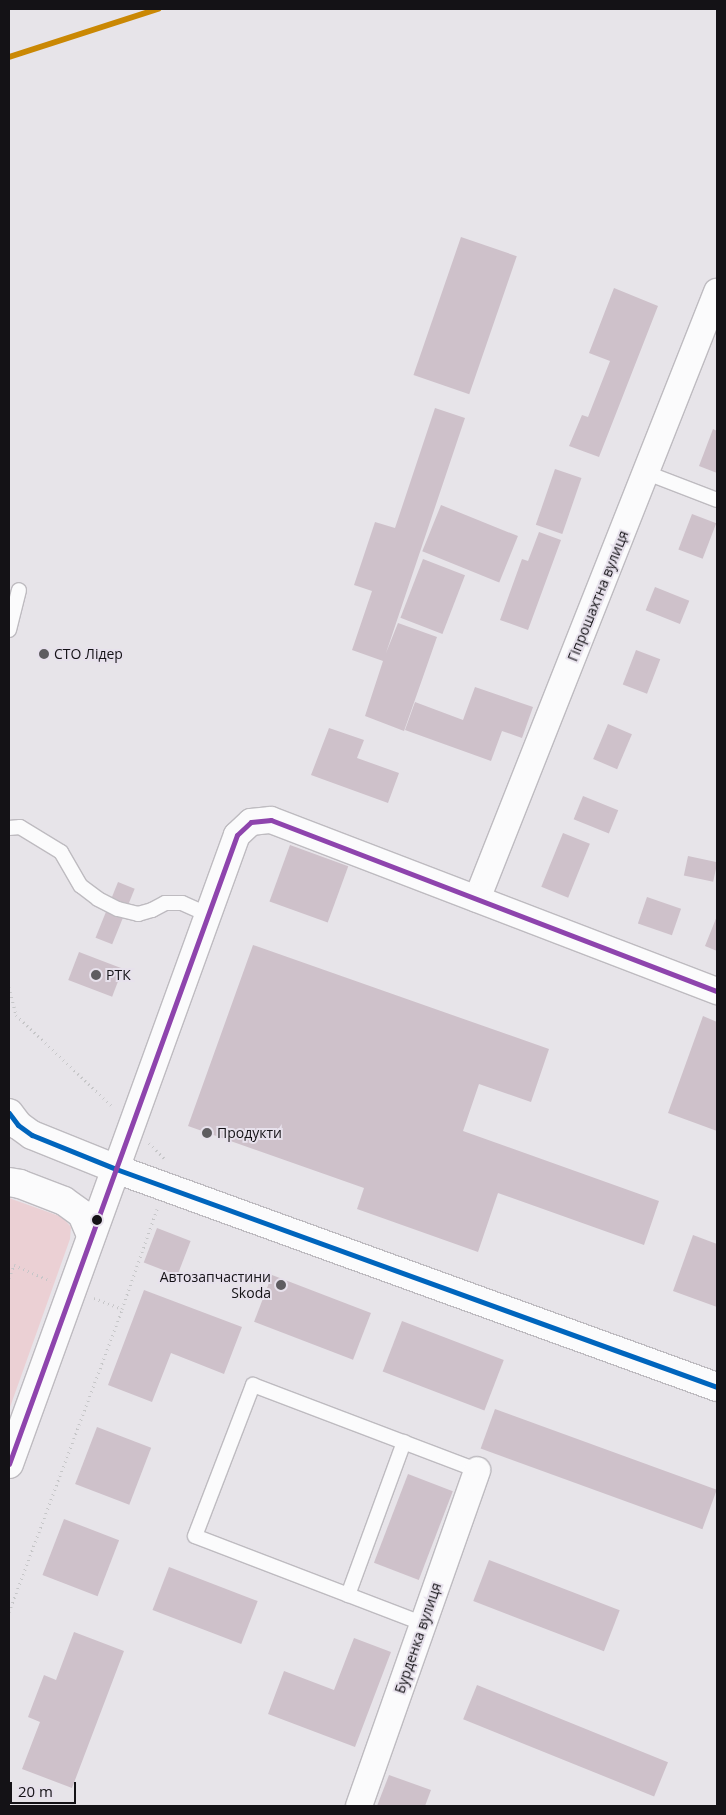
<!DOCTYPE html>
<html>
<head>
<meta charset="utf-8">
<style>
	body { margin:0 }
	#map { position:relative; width:726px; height:1815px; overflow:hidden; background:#e7e4e9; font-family:"Open Sans",sans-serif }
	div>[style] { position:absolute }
	.green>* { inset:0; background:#ebd0d4 }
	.building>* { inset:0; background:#cec1ca; transform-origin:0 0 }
	.path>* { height:3px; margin-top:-1.5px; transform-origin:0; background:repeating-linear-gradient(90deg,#c6c6c8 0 1px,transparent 0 5px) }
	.roads { filter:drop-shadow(1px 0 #bebbc0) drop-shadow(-1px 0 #bebbc0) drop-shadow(0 1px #bebbc0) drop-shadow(0 -1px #bebbc0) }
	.service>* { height:14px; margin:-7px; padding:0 7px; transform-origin:7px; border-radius:7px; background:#fbfbfc }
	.minor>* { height:26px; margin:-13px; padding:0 13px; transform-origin:13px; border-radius:13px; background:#fbfbfc }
	.secondary>* { height:28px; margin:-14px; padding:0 14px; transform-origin:14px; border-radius:14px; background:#fbfbfc }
	.bus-1>* { height:5px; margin:-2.5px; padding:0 2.5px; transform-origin:2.5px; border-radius:2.5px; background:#0065bd }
	.bus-2>* { height:5px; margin:-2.5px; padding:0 2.5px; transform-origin:2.5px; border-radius:2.5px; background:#8e44ad }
	.rail-1>* { height:6px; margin:-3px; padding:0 3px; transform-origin:3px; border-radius:3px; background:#ca8804 }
	.dots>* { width:14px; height:14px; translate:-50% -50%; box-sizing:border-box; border:2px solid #e7e1ec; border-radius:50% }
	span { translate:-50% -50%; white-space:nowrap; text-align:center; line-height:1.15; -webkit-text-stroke:4px #e7e1ec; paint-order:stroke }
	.street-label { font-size:14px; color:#141216 }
	.poi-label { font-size:14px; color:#141216 }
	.left { translate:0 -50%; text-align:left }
	.right { translate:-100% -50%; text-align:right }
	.frame { position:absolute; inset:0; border:10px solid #141216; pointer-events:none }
	.scale { position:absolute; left:10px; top:1782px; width:66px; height:22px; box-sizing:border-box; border:2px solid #141216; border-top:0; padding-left:6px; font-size:15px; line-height:18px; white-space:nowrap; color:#141216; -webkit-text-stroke:4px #e7e1ec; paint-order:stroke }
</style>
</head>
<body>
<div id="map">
	<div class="green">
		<i style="clip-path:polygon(9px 1198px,62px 1217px,71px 1227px,70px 1239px,9px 1410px)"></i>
	</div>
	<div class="building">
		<i style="left:461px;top:237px;width:59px;height:146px;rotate:19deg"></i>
		<i style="clip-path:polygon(614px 288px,658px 306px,599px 457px,569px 446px,582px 415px,588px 417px,610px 361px,589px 353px)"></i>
		<i style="clip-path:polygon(435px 408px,465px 418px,386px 653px,398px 623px,437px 637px,404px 731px,365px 716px,383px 661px,352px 650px,372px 591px,354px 585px,375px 522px,395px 528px)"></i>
		<i style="clip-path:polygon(713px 429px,717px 431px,717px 473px,699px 466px)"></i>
		<i style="left:555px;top:469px;width:28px;height:59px;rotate:19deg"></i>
		<i style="left:441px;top:505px;width:83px;height:50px;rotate:22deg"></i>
		<i style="left:692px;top:514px;width:26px;height:38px;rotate:21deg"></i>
		<i style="clip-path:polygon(539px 532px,561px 540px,528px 630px,500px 620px,522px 559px,528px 561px)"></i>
		<i style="left:423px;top:559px;width:45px;height:63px;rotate:21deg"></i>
		<i style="left:655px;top:587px;width:37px;height:25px;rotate:22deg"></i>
		<i style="left:636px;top:650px;width:26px;height:37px;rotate:21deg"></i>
		<i style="clip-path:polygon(475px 687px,533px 707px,522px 738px,502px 731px,491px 761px,405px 730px,415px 702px,463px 720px)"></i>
		<i style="left:608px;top:724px;width:26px;height:38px;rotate:23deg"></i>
		<i style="clip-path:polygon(329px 728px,364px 740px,357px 758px,399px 773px,388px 803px,311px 775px)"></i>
		<i style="left:583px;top:796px;width:38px;height:25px;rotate:22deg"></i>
		<i style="left:563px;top:833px;width:29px;height:58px;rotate:22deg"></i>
		<i style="left:290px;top:845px;width:62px;height:60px;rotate:20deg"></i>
		<i style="left:688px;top:856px;width:30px;height:20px;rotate:12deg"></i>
		<i style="left:118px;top:882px;width:18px;height:60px;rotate:22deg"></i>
		<i style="left:647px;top:897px;width:36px;height:28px;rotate:19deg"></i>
		<i style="clip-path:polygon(717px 916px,717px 951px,705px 946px)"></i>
		<i style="clip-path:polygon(253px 945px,549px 1049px,531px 1102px,479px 1084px,463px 1131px,659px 1201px,644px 1245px,498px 1193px,478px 1252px,357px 1209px,364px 1188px,188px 1126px)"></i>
		<i style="left:79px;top:952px;width:47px;height:30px;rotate:21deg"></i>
		<i style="clip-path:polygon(703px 1016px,717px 1022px,717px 1131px,668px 1113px)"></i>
		<i style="left:157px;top:1228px;width:36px;height:37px;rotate:21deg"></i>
		<i style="clip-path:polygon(693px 1235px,717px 1244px,717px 1307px,673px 1291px)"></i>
		<i style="left:272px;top:1275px;width:106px;height:50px;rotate:21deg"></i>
		<i style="clip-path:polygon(144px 1290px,242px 1327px,224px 1374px,171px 1353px,152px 1402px,108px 1385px)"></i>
		<i style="left:402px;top:1321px;width:109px;height:54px;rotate:21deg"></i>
		<i style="left:495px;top:1409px;width:236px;height:42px;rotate:20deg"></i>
		<i style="left:97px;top:1427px;width:58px;height:61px;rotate:21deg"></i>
		<i style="left:408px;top:1474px;width:48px;height:95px;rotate:21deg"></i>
		<i style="left:64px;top:1519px;width:59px;height:60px;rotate:21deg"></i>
		<i style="left:489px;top:1560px;width:140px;height:44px;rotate:21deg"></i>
		<i style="left:169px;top:1567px;width:95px;height:46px;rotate:21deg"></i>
		<i style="clip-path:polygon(74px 1632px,124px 1651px,72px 1788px,22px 1769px,40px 1722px,28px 1717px,44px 1675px,56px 1680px)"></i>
		<i style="clip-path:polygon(354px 1638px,391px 1652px,355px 1747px,268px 1714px,284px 1671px,334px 1690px)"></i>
		<i style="left:477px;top:1685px;width:206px;height:37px;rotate:22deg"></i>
		<i style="clip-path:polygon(389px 1775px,431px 1790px,425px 1806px,377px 1806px)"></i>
	</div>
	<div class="path">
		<i style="left:9px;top:987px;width:29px;rotate:76deg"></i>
		<i style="left:16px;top:1015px;width:134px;rotate:43.5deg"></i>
		<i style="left:149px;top:1143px;width:24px;rotate:45deg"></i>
		<i style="left:9px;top:1264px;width:5px;rotate:11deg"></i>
		<i style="left:9px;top:1278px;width:14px;rotate:-69deg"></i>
		<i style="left:14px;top:1265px;width:40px;rotate:23.4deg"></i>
		<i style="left:94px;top:1298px;width:30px;rotate:21deg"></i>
		<i style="left:122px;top:1309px;width:106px;rotate:-70.7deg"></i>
		<i style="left:9px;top:1612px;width:323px;rotate:-69.5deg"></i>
	</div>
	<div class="roads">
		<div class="service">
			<i style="left:647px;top:473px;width:75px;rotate:21.1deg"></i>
			<i style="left:9px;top:630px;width:41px;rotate:-76deg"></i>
			<i style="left:9px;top:828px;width:11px;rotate:-5deg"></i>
			<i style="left:20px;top:827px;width:48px;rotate:31.4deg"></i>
			<i style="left:61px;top:852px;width:39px;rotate:60deg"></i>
			<i style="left:81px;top:886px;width:21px;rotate:37deg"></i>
			<i style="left:98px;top:899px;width:22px;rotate:27deg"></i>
			<i style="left:118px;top:909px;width:21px;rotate:14deg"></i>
			<i style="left:138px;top:914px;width:15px;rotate:-16deg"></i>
			<i style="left:152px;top:910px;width:15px;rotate:-28deg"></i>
			<i style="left:165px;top:903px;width:17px"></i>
			<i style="left:182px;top:903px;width:27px;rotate:24deg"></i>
			<i style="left:348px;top:1595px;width:163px;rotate:-69.9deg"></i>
			<i style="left:424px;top:1624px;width:245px;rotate:-159deg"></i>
			<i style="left:195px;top:1536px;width:162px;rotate:-69deg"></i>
			<i style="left:253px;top:1385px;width:240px;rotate:20.8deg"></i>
		</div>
		<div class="minor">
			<i style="left:477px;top:899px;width:653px;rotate:-68.43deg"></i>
			<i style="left:116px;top:1169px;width:355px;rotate:-70.1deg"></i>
			<i style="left:237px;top:835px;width:19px;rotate:-43deg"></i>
			<i style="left:251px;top:822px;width:20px;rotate:-6deg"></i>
			<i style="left:271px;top:820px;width:478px;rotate:21deg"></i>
			<i style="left:359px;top:1806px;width:356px;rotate:-70.6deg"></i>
		</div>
		<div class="secondary">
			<i style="left:9px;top:1113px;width:15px;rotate:53deg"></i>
			<i style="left:18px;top:1125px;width:17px;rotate:36deg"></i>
			<i style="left:32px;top:1135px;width:91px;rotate:22deg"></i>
			<i style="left:116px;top:1169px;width:639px;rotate:19.94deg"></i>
			<i style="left:9px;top:1182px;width:11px;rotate:10deg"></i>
			<i style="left:20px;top:1184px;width:47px;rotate:21.1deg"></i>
			<i style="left:64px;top:1201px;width:22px;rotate:36deg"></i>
			<i style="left:82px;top:1214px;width:23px;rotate:67deg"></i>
			<i style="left:9px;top:1464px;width:314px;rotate:-70.1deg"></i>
		</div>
	</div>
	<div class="bus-1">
		<i style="left:9px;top:1113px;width:15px;rotate:53deg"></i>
		<i style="left:18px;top:1125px;width:17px;rotate:36deg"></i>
		<i style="left:32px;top:1135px;width:91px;rotate:22deg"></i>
		<i style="left:116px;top:1169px;width:639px;rotate:19.94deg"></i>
	</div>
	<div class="bus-2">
		<i style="left:9px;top:1464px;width:669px;rotate:-70.08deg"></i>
		<i style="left:237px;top:835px;width:19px;rotate:-43deg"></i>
		<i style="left:251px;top:822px;width:20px;rotate:-6deg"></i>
		<i style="left:271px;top:820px;width:478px;rotate:21deg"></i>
	</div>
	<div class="rail-1">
		<i style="left:9px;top:57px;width:157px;rotate:-17.9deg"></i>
	</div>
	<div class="dots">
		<i style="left:44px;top:654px;background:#5e5c60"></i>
		<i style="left:96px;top:975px;background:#5e5c60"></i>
		<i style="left:207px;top:1133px;background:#5e5c60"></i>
		<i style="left:97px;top:1220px;background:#141216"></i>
		<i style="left:281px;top:1285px;background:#5e5c60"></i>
	</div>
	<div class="street-label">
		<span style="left:598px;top:596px;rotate:-68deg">Гіпрошахтна вулиця</span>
		<span style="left:418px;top:1638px;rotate:-71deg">Бурденка вулиця</span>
	</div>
	<div class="poi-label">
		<span class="left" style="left:54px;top:654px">СТО Лідер</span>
		<span class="left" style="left:106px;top:975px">РТК</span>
		<span class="left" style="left:217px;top:1133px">Продукти</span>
		<span class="right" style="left:271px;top:1285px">Автозапчастини<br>Skoda</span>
	</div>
	<div class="frame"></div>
	<div class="scale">20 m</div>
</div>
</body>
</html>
